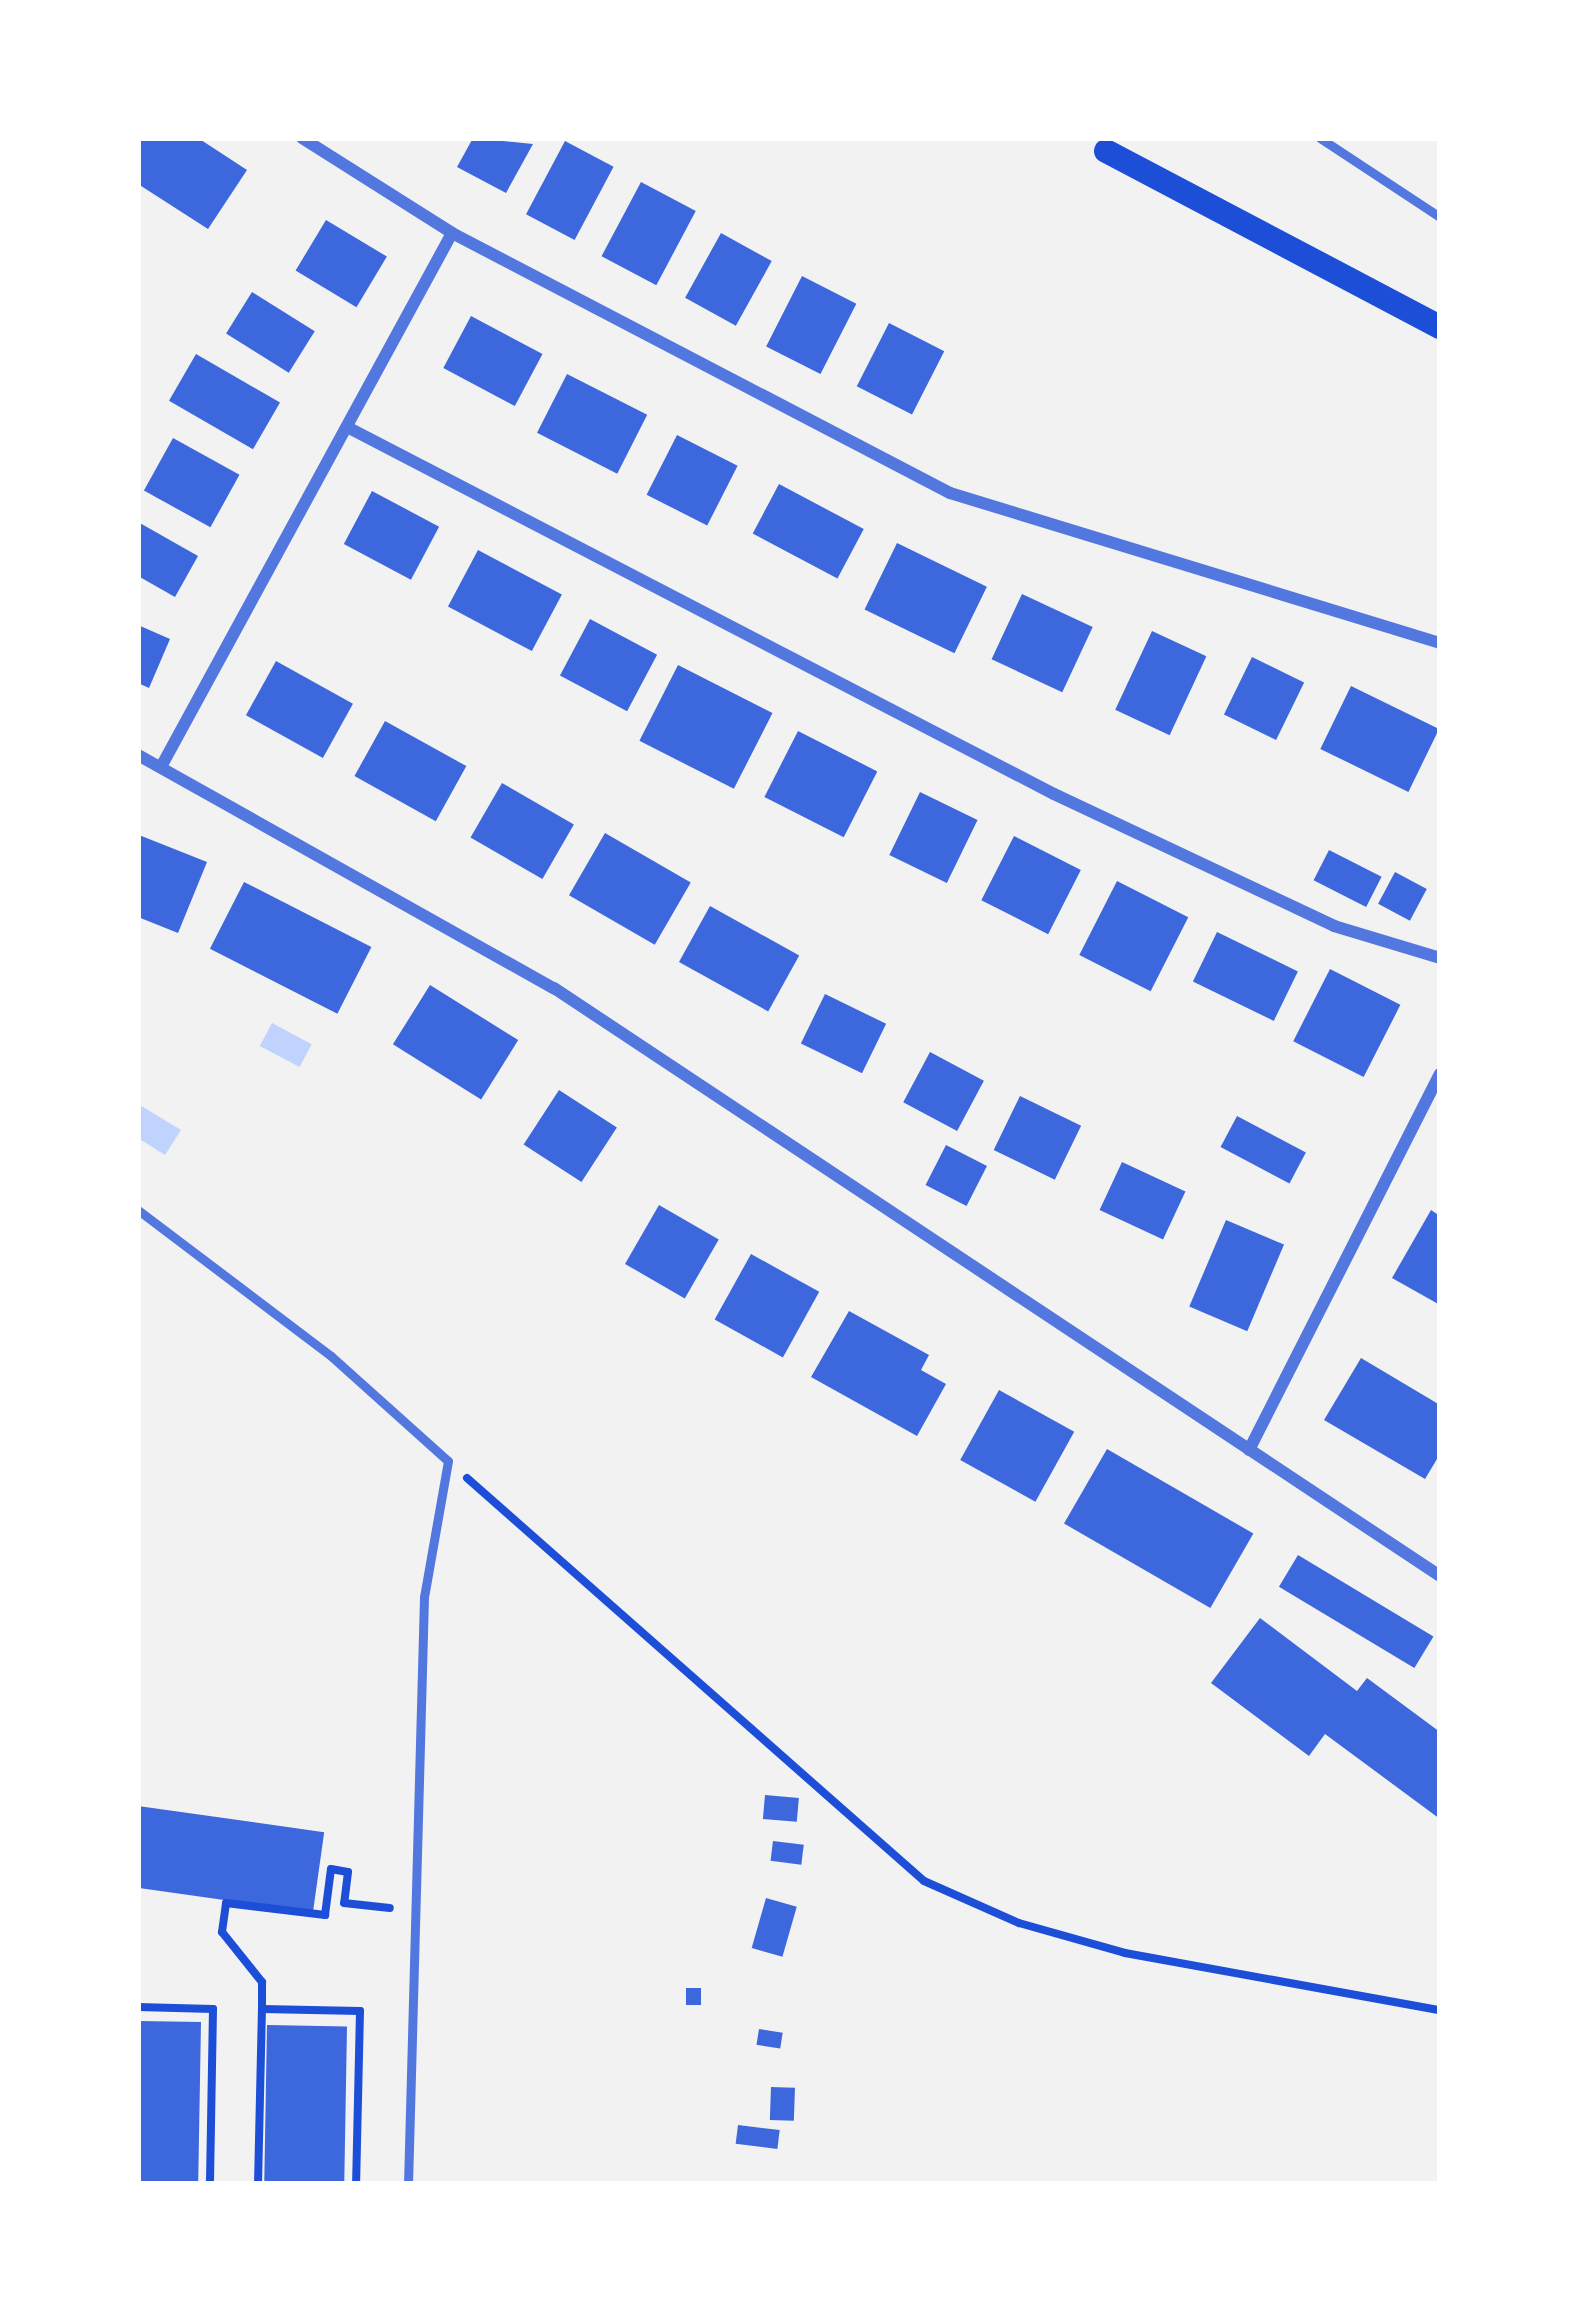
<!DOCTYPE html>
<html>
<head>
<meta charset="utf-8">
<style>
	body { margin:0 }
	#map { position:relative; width:1578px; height:2322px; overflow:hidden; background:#f2f2f2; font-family:Raleway,sans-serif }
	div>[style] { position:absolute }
	.water>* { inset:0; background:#bfd3fe; transform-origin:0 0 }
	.building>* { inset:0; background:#3d67dc; transform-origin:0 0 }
	.path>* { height:8px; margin:-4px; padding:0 4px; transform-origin:4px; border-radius:4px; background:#1d4ed8 }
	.service>* { height:9px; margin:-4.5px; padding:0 4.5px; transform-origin:4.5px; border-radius:4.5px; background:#5277de }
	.minor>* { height:12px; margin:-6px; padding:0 6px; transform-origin:6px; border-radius:6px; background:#5277de }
	.secondary>* { height:24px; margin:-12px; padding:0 12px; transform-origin:12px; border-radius:12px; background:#1d4ed8 }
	span { translate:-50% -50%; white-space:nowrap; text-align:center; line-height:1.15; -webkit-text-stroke:12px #fff; paint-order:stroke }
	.frame { position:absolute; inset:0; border:141px solid #fff; pointer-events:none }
</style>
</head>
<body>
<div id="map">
	<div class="water">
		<i style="left:272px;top:1023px;width:45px;height:26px;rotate:28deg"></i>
		<i style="clip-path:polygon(138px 1104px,181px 1130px,165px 1155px,138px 1138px)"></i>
	</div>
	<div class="building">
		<i style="clip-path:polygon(138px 138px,198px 138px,247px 170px,208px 229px,138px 184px)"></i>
		<i style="clip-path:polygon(473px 138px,533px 144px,506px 193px,457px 167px)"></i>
		<i style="left:565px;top:141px;width:55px;height:83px;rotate:28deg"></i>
		<i style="left:641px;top:182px;width:62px;height:84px;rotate:28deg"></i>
		<i style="left:326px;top:220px;width:71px;height:59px;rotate:31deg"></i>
		<i style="left:721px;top:233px;width:58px;height:74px;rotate:29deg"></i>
		<i style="left:802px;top:276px;width:61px;height:79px;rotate:27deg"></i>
		<i style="left:252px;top:292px;width:74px;height:49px;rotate:32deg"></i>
		<i style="left:471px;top:316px;width:81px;height:59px;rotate:28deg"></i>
		<i style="left:889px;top:323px;width:62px;height:71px;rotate:27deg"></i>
		<i style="left:196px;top:354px;width:97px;height:54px;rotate:30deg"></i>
		<i style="left:567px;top:374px;width:90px;height:66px;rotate:27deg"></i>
		<i style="left:677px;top:435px;width:68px;height:67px;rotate:27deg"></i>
		<i style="left:173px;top:438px;width:76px;height:60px;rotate:29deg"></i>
		<i style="left:779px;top:484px;width:96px;height:56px;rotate:28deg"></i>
		<i style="left:372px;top:491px;width:76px;height:60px;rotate:28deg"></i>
		<i style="clip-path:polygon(138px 522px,198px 556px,175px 597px,138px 576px)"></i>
		<i style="left:897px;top:543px;width:100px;height:74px;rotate:26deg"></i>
		<i style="left:478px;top:550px;width:95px;height:64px;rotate:28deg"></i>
		<i style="left:1022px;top:594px;width:78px;height:72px;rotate:25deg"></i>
		<i style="left:590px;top:619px;width:76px;height:64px;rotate:28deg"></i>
		<i style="clip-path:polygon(138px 625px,170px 639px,149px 688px,138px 683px)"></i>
		<i style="left:1152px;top:631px;width:60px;height:87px;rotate:25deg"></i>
		<i style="left:1252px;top:657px;width:58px;height:64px;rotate:26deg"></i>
		<i style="left:276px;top:661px;width:88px;height:62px;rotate:29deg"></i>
		<i style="left:678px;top:665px;width:106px;height:85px;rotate:27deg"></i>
		<i style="left:1351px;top:686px;width:98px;height:70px;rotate:26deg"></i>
		<i style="left:385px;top:721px;width:93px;height:63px;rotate:29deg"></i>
		<i style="left:798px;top:731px;width:89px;height:74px;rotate:27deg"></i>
		<i style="left:502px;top:783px;width:83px;height:63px;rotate:30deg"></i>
		<i style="left:920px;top:792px;width:64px;height:70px;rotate:26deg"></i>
		<i style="left:605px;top:833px;width:99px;height:72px;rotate:30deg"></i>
		<i style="clip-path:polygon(139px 835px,207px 862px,178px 933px,138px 917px)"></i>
		<i style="left:1014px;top:836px;width:75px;height:72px;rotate:27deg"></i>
		<i style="left:1329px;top:850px;width:59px;height:34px;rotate:27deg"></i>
		<i style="left:1395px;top:872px;width:36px;height:36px;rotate:28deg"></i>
		<i style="left:1117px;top:881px;width:80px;height:83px;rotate:27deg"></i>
		<i style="left:244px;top:882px;width:143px;height:75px;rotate:27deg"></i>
		<i style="left:710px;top:906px;width:102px;height:64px;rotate:29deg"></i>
		<i style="left:1217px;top:932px;width:90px;height:55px;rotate:26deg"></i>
		<i style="left:1330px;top:969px;width:79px;height:81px;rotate:27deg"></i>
		<i style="left:430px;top:985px;width:104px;height:70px;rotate:32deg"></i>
		<i style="left:825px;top:994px;width:68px;height:55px;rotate:26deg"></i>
		<i style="left:930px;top:1052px;width:61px;height:57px;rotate:28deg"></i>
		<i style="left:559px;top:1090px;width:69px;height:65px;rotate:33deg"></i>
		<i style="left:1020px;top:1096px;width:68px;height:60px;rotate:26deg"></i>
		<i style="left:1237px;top:1116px;width:78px;height:35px;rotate:28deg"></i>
		<i style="left:946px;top:1145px;width:46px;height:45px;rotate:27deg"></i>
		<i style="left:1122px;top:1162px;width:70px;height:53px;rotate:25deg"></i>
		<i style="left:659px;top:1205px;width:69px;height:68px;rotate:30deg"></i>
		<i style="clip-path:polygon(1431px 1210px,1440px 1216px,1440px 1305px,1392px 1278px)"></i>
		<i style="left:1226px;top:1220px;width:63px;height:94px;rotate:23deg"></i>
		<i style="left:751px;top:1254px;width:78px;height:75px;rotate:29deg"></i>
		<i style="clip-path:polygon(849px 1311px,929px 1355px,921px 1370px,946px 1384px,917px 1436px,811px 1377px)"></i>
		<i style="clip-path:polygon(1361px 1358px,1440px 1405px,1440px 1454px,1425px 1479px,1324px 1420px)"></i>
		<i style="left:999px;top:1390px;width:86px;height:80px;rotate:29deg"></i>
		<i style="left:1107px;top:1449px;width:169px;height:86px;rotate:30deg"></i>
		<i style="left:1298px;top:1555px;width:158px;height:37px;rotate:31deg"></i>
		<i style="clip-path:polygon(1260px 1618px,1357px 1691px,1367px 1678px,1440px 1732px,1440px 1819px,1325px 1734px,1309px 1756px,1211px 1683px)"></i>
		<i style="left:765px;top:1795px;width:34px;height:24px;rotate:5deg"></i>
		<i style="left:138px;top:1806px;width:188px;height:81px;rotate:8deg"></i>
		<i style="left:773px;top:1841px;width:31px;height:20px;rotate:7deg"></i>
		<i style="left:766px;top:1898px;width:32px;height:52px;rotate:16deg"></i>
		<i style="left:686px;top:1988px;width:15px;height:17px"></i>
		<i style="left:138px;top:2021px;width:63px;height:163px;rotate:1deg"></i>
		<i style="left:267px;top:2025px;width:80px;height:159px;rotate:1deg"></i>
		<i style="left:759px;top:2029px;width:24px;height:16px;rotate:9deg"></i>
		<i style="left:771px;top:2087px;width:24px;height:33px;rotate:2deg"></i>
		<i style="left:738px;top:2125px;width:42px;height:19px;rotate:7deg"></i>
	</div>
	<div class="path">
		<i style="left:467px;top:1478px;width:609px;rotate:41.41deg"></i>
		<i style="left:924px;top:1881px;width:104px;rotate:23.9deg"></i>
		<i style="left:1019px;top:1923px;width:110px;rotate:15.8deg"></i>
		<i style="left:1125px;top:1953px;width:320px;rotate:10.3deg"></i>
		<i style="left:138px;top:2007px;width:75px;rotate:1.5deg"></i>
		<i style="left:213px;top:2009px;width:175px;rotate:91deg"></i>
		<i style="left:262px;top:2009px;width:27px;rotate:-90deg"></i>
		<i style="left:262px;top:1982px;width:64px;rotate:-128.7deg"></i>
		<i style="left:222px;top:1932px;width:29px;rotate:-82deg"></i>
		<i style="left:226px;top:1903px;width:100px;rotate:6.9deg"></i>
		<i style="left:325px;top:1915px;width:46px;rotate:-82.6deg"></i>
		<i style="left:331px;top:1869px;width:17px;rotate:10deg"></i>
		<i style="left:348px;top:1872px;width:31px;rotate:97deg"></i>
		<i style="left:344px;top:1903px;width:46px;rotate:6.2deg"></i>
		<i style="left:258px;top:2184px;width:175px;rotate:-88.7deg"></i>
		<i style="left:262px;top:2009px;width:98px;rotate:1.2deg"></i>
		<i style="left:360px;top:2011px;width:173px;rotate:91.3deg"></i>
	</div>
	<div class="service">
		<i style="left:1320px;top:138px;width:144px;rotate:33.4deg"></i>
		<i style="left:138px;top:1210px;width:242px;rotate:37.1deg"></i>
		<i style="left:331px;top:1356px;width:157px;rotate:41.9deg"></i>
		<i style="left:448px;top:1461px;width:138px;rotate:100deg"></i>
		<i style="left:424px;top:1597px;width:587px;rotate:91.56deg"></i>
	</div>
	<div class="minor">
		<i style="left:302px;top:138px;width:178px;rotate:32.3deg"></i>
		<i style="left:452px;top:233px;width:562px;rotate:27.57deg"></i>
		<i style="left:950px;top:493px;width:512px;rotate:17.02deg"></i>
		<i style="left:349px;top:428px;width:794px;rotate:27.44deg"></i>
		<i style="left:1054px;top:794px;width:310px;rotate:25.2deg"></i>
		<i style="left:1334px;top:926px;width:111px;rotate:16.8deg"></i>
		<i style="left:138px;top:755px;width:477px;rotate:29.3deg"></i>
		<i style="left:554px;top:988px;width:1063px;rotate:33.57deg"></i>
		<i style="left:162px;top:765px;width:606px;rotate:-61.4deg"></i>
		<i style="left:1249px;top:1450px;width:422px;rotate:-63.1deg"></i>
	</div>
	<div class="secondary">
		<i style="left:1106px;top:151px;width:378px;rotate:27.8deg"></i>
	</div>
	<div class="frame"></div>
</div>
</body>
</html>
